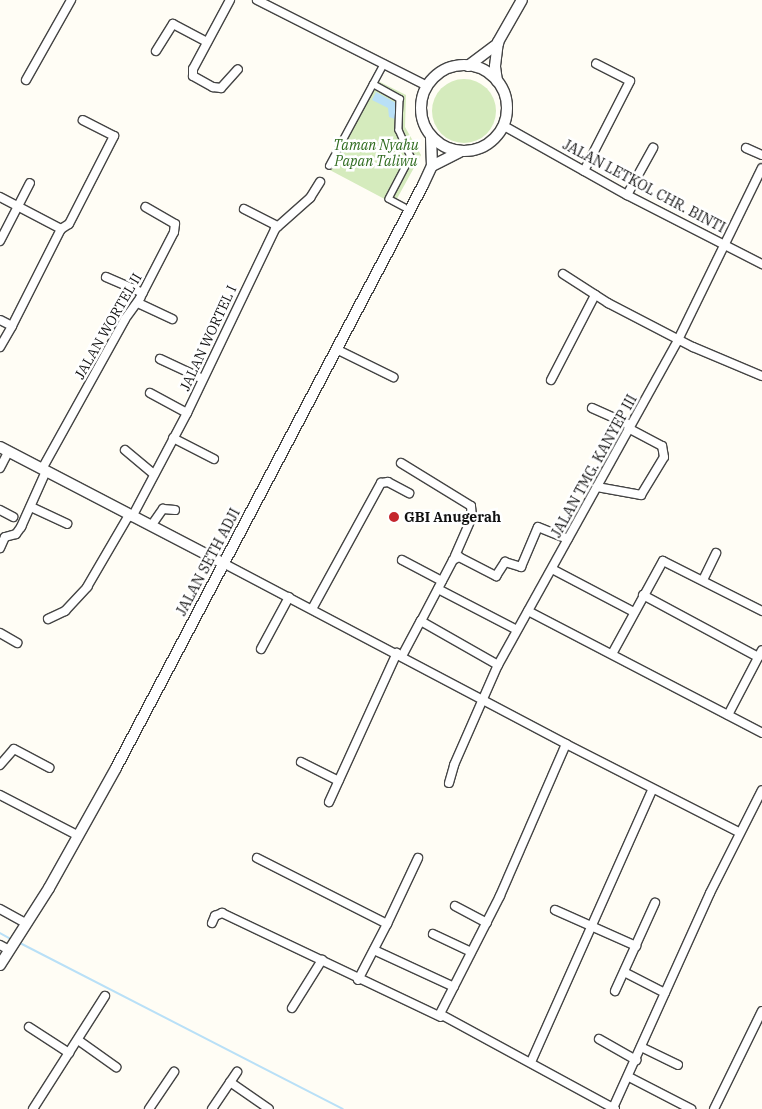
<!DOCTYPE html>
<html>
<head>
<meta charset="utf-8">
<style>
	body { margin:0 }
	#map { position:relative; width:762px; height:1109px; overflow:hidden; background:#fffdf5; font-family:"IBM Plex Serif",serif }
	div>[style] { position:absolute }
	.green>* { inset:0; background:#d5ebbd }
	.round { border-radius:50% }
	.water>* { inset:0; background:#b9e0f7 }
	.stream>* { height:2px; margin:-1px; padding:0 1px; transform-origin:1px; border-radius:1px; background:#b9e0f7 }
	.roads { filter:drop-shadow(1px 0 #444) drop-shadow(-1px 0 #444) drop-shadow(0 1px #444) drop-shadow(0 -1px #444) }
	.pedestrian>* { height:5.5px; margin:-2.75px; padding:0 2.75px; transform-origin:2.75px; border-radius:2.75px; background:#fff }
	.minor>* { height:8px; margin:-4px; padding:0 4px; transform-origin:4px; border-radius:4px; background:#fff }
	.tertiary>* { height:10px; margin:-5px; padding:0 5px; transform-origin:5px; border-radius:5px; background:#fff }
	.tertiary>.ring { margin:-5px; padding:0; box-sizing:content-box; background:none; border:10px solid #fff; border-radius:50% }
	.dots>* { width:14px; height:14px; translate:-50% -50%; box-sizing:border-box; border:2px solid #fff; border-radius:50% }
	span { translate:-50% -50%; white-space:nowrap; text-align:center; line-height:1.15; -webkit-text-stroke:5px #fff; paint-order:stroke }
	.park-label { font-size:14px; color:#2f6b1f; font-style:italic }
	.street-label { font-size:14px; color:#111 }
	.poi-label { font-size:14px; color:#111; font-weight:700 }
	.left { translate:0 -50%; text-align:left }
</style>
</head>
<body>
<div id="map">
	<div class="green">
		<i style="clip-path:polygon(374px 79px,406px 95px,405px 127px,421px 155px,394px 204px,326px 168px)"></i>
		<i class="round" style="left:432px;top:79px;width:64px;height:64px"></i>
	</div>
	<div class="water">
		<i style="clip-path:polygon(376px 92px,396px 103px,395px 119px,389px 117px,388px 108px,372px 100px)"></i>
	</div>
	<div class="stream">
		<i style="left:0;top:933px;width:13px;rotate:29deg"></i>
		<i style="left:18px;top:942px;width:365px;rotate:27.2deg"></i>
	</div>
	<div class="roads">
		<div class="pedestrian">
			<i style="left:373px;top:84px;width:31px;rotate:29deg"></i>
			<i style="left:400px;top:99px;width:31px;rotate:92deg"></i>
			<i style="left:399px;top:130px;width:30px;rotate:66deg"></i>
			<i style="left:411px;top:157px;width:47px;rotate:117.6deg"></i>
			<i style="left:389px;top:199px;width:17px;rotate:28deg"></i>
			<i style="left:329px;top:166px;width:116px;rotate:-61.7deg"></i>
		</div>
		<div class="minor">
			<i style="left:230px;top:0;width:78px;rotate:118.2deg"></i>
			<i style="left:193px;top:69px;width:7px;rotate:90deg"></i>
			<i style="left:193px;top:76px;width:23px;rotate:29deg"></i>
			<i style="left:213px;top:87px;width:8px;rotate:7deg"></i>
			<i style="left:221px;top:88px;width:25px;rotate:-48deg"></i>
			<i style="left:257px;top:0;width:191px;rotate:26.8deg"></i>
			<i style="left:156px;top:51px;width:32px;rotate:-58deg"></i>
			<i style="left:173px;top:24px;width:38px;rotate:28deg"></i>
			<i style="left:26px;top:80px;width:92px;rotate:-60.6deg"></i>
			<i style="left:504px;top:126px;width:141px;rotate:29.3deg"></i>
			<i style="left:627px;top:195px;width:152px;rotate:27.1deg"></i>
			<i style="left:746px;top:148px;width:17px;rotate:24deg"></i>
			<i style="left:584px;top:171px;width:101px;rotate:-62.9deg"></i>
			<i style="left:630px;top:81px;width:38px;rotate:-153deg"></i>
			<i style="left:627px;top:195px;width:54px;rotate:-61deg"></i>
			<i style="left:0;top:197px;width:69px;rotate:27.7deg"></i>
			<i style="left:61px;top:229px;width:109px;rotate:116.8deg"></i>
			<i style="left:12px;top:326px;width:13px;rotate:-153deg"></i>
			<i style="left:244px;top:209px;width:38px;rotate:27deg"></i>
			<i style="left:61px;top:229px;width:9px;rotate:-32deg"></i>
			<i style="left:69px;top:224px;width:99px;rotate:-62.9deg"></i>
			<i style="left:114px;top:136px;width:35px;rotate:-153deg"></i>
			<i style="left:0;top:241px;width:65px;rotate:-62.7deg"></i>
			<i style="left:563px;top:274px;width:54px;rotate:32.8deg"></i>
			<i style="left:608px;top:303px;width:96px;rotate:27.4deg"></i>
			<i style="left:693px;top:347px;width:75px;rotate:22.8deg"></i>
			<i style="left:106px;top:277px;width:40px;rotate:23.4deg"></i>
			<i style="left:138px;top:303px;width:38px;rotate:25deg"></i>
			<i style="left:0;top:347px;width:24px;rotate:-60deg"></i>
			<i style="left:336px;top:349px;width:64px;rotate:26.2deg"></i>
			<i style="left:160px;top:359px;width:47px;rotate:24.9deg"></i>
			<i style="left:551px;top:380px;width:96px;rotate:-62.6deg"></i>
			<i style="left:150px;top:393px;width:42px;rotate:28.4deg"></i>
			<i style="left:592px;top:408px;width:42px;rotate:24.1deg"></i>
			<i style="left:173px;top:438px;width:46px;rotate:27.1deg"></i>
			<i style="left:125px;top:450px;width:38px;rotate:40deg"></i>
			<i style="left:401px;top:463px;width:82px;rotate:31.6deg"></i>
			<i style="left:471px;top:506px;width:11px;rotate:85deg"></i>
			<i style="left:472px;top:517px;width:43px;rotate:113.6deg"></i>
			<i style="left:0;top:468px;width:18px;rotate:-63deg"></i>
			<i style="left:42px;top:469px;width:171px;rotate:-61deg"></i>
			<i style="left:125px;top:319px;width:26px;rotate:-54deg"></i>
			<i style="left:140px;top:298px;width:74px;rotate:-62.7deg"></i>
			<i style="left:174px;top:232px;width:8px;rotate:-83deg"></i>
			<i style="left:175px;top:224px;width:34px;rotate:-150deg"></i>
			<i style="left:597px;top:487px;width:45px;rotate:10.3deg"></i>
			<i style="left:641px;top:495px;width:44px;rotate:-58.8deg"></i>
			<i style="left:664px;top:457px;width:11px;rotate:-100deg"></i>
			<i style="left:662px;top:446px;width:38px;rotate:-152deg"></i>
			<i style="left:31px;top:507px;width:40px;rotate:25deg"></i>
			<i style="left:0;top:510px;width:15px;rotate:28deg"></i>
			<i style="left:132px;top:517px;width:118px;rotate:-62.1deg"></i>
			<i style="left:187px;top:413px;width:204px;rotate:-64.4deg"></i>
			<i style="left:275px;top:229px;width:47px;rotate:-41.5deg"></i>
			<i style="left:310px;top:198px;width:19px;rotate:-58deg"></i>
			<i style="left:151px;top:526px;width:21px;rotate:-55deg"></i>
			<i style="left:163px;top:509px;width:12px;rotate:5deg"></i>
			<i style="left:0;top:548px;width:12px;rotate:-66deg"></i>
			<i style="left:5px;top:537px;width:11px;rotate:-15deg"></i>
			<i style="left:16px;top:534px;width:9px;rotate:-54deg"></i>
			<i style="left:21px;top:527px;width:61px;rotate:-65.9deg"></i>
			<i style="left:402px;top:560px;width:45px;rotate:27.7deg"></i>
			<i style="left:223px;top:563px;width:388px;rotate:27.8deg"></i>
			<i style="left:566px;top:744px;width:166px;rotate:113.5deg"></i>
			<i style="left:500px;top:896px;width:132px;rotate:117deg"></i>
			<i style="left:440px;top:1014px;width:199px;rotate:28.5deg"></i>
			<i style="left:552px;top:569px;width:93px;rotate:27.7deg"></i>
			<i style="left:703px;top:580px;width:30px;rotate:-64deg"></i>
			<i style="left:438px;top:589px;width:89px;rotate:27.4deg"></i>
			<i style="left:643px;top:595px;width:131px;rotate:28.3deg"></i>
			<i style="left:312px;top:609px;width:144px;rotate:-61.3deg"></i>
			<i style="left:381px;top:483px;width:7px;rotate:-8deg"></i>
			<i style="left:388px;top:482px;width:24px;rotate:28deg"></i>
			<i style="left:528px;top:611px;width:264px;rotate:27.5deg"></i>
			<i style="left:48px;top:619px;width:19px;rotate:-25deg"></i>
			<i style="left:65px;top:611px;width:33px;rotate:-47deg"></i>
			<i style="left:87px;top:587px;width:83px;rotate:-59.7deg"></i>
			<i style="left:0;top:633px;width:20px;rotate:30deg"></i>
			<i style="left:261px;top:649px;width:59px;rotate:-61.7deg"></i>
			<i style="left:612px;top:654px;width:106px;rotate:-61.3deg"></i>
			<i style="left:663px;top:561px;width:111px;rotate:26.8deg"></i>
			<i style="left:402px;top:656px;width:40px;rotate:-62deg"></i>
			<i style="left:498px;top:665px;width:89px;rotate:-150.3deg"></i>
			<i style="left:421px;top:621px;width:69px;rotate:-62.3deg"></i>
			<i style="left:453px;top:560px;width:7px;rotate:-27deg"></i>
			<i style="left:459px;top:557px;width:42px;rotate:27.2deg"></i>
			<i style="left:496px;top:576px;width:17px;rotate:-57deg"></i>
			<i style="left:505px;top:562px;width:17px;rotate:17deg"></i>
			<i style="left:521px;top:567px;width:43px;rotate:-67deg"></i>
			<i style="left:538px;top:527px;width:32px;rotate:22deg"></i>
			<i style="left:728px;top:715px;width:73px;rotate:-62.4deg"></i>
			<i style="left:566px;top:744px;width:194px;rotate:27deg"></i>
			<i style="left:301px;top:762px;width:42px;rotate:26.6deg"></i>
			<i style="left:0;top:765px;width:21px;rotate:-49deg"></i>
			<i style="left:14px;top:749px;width:40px;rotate:28deg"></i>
			<i style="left:449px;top:783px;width:19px;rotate:-74deg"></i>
			<i style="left:454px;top:765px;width:109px;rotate:-66.3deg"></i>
			<i style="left:498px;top:665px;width:372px;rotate:-61deg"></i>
			<i style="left:678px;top:340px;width:191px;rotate:-64deg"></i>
			<i style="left:0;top:795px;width:87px;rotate:27.5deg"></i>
			<i style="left:329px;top:802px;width:164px;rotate:-65.5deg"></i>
			<i style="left:257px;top:858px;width:146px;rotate:26.9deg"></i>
			<i style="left:387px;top:924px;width:63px;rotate:117.4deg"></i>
			<i style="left:455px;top:906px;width:36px;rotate:28deg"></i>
			<i style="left:0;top:909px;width:29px;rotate:29deg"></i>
			<i style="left:555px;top:910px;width:89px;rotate:24deg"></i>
			<i style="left:212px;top:923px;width:8px;rotate:-67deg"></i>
			<i style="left:215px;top:916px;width:8px;rotate:-23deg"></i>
			<i style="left:222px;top:913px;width:242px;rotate:25.4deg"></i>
			<i style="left:387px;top:924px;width:73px;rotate:-64.8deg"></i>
			<i style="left:433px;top:934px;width:42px;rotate:25.3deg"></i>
			<i style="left:0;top:945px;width:10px;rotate:29deg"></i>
			<i style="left:374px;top:950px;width:88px;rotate:24.8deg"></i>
			<i style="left:624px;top:972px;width:46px;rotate:27.1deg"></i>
			<i style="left:615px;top:991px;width:97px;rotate:-65.6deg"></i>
			<i style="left:292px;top:1008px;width:57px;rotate:-58deg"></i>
			<i style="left:29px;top:1027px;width:48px;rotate:33deg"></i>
			<i style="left:599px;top:1039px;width:43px;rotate:29.6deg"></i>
			<i style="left:78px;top:1040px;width:47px;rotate:35.4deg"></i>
			<i style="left:641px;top:1047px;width:41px;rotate:25.9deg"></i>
			<i style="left:531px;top:1062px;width:298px;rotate:-66deg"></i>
			<i style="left:629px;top:1077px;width:70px;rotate:27.3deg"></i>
			<i style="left:230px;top:1082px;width:47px;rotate:34.7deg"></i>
			<i style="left:613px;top:1108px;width:236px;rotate:-65.7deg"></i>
			<i style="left:710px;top:893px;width:115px;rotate:-63.2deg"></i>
			<i style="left:33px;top:1109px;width:134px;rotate:-57.5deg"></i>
			<i style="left:149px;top:1109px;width:45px;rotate:-56deg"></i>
			<i style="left:212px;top:1109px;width:45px;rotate:-56deg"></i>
			<i style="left:714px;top:1109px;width:109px;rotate:-63.9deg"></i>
		</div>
		<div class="tertiary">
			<i class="ring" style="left:421px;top:65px;width:76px;height:76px"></i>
			<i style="left:468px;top:66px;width:38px;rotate:-37deg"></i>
			<i style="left:497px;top:81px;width:15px;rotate:-98deg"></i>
			<i style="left:495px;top:66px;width:24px;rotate:-83deg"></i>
			<i style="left:498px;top:42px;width:48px;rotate:-60.3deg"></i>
			<i style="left:432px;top:166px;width:31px;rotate:-27deg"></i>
			<i style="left:0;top:447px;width:251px;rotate:27.5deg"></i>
			<i style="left:0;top:965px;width:91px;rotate:-57.5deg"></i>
			<i style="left:49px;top:888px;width:137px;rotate:-60.8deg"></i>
			<i style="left:116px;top:768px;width:659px;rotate:-62.23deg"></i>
			<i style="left:423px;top:185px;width:21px;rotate:-65deg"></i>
			<i style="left:432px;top:166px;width:29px;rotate:-92deg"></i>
		</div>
	</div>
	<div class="dots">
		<i style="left:394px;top:517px;background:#c4262e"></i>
	</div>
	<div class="park-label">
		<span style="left:376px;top:153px">Taman Nyahu<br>Papan Taliwu</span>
	</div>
	<div class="street-label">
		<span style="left:644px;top:186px;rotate:28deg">JALAN LETKOL CHR. BINTI</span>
		<span style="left:108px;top:326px;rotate:-60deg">JALAN WORTEL II</span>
		<span style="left:208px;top:338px;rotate:-65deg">JALAN WORTEL I</span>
		<span style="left:594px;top:466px;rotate:-61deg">JALAN TMG. KANYEP III</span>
		<span style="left:208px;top:562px;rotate:-62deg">JALAN SETH ADJI</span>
	</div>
	<div class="poi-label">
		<span class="left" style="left:404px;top:517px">GBI Anugerah</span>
	</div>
</div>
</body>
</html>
